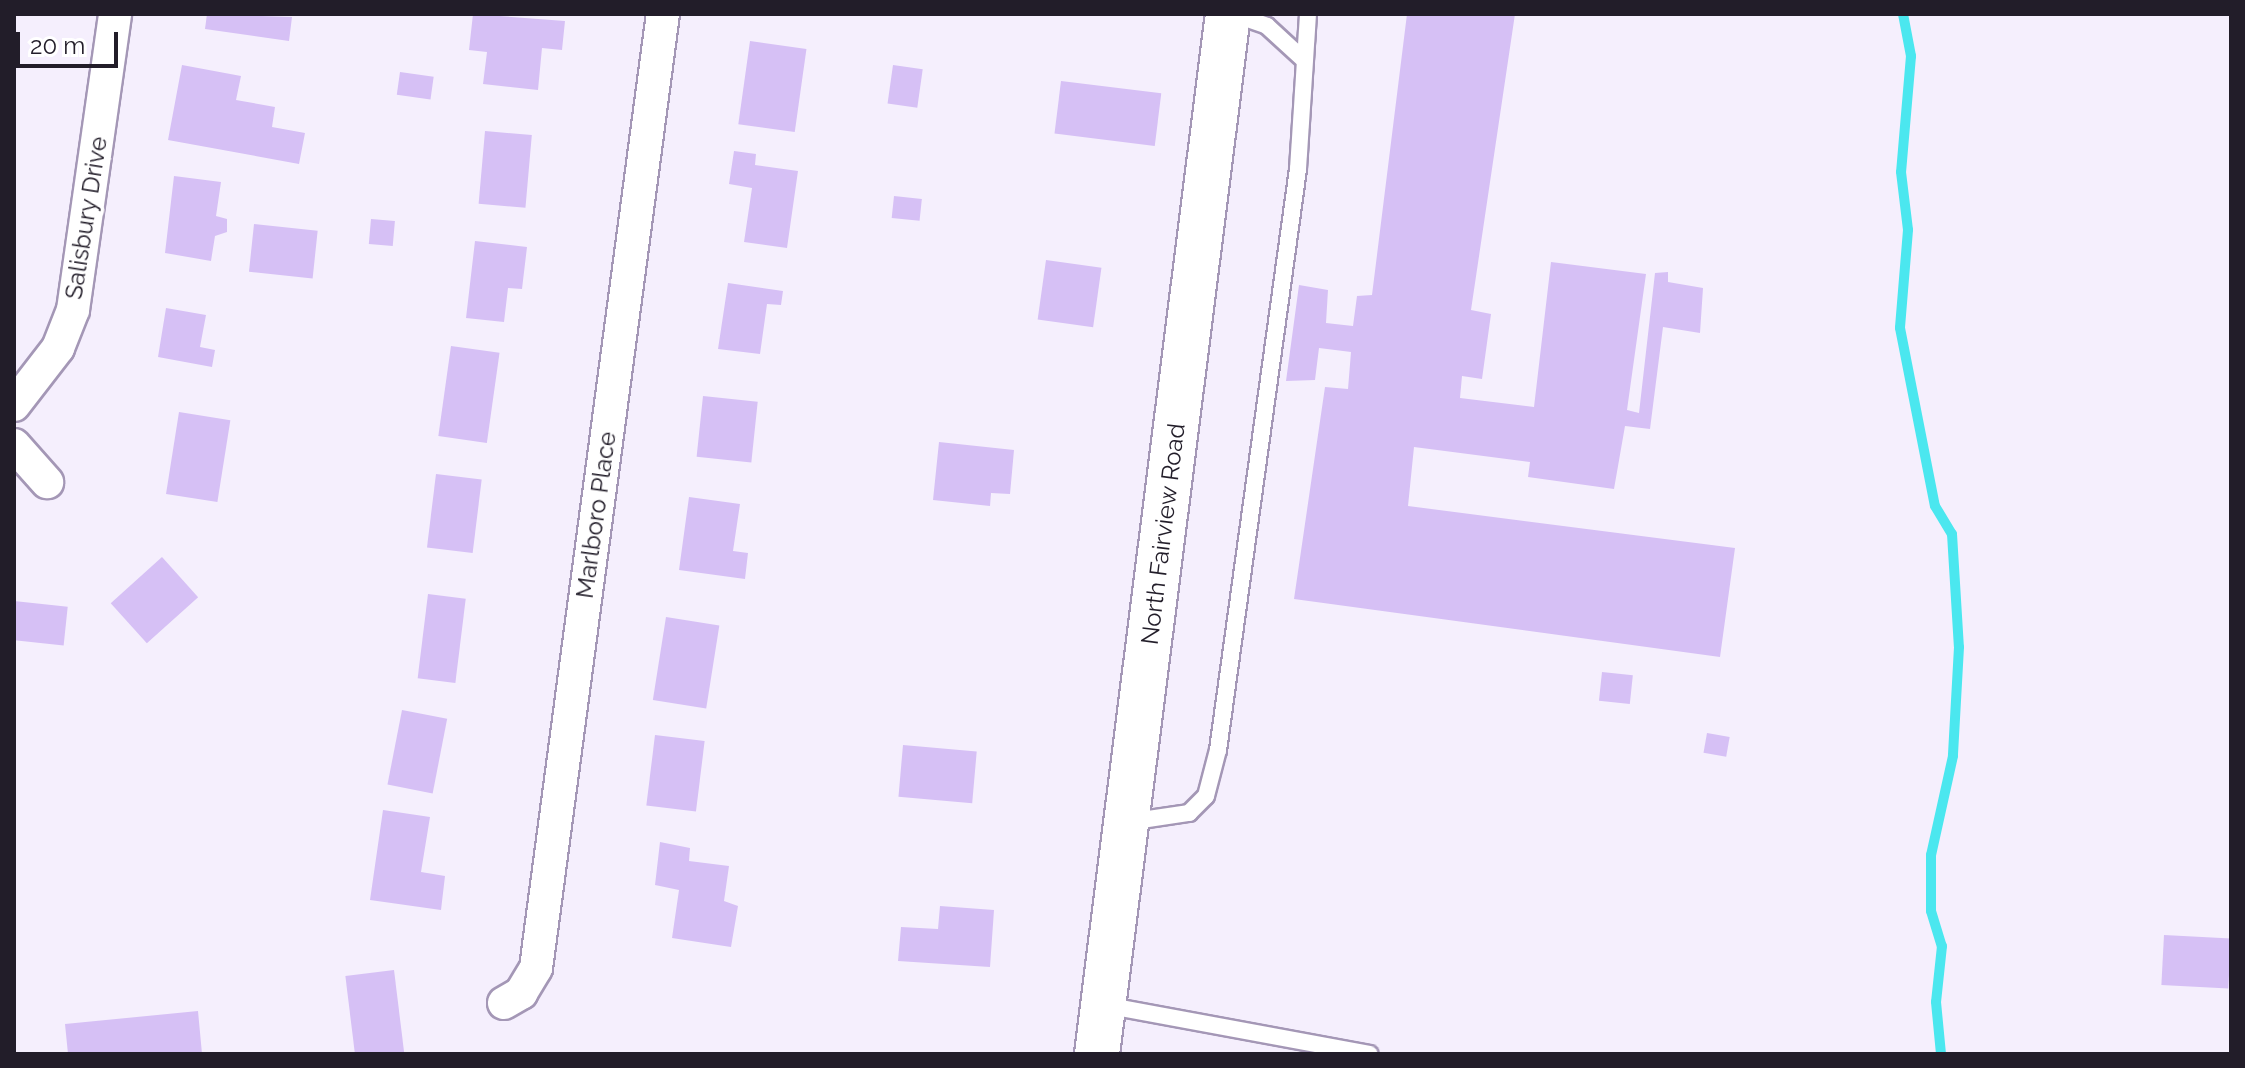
<!DOCTYPE html>
<html>
<head>
<meta charset="utf-8">
<style>
	body { margin:0 }
	#map { position:relative; width:2245px; height:1068px; overflow:hidden; background:#f5effd; font-family:Raleway,sans-serif }
	div>[style] { position:absolute }
	.stream>* { height:10px; margin:-5px; padding:0 5px; transform-origin:5px; border-radius:5px; background:#4be7ef }
	.building>* { inset:0; background:#d6c0f5; transform-origin:0 0 }
	.roads { filter:drop-shadow(2px 0 #a497b6) drop-shadow(-2px 0 #a497b6) drop-shadow(0 2px #a497b6) drop-shadow(0 -2px #a497b6) }
	.lane>* { height:16px; margin:-8px; padding:0 8px; transform-origin:8px; border-radius:8px; background:#fff }
	.street>* { height:32px; margin:-16px; padding:0 16px; transform-origin:16px; border-radius:16px; background:#fff }
	.secondary>* { height:44px; margin:-22px; padding:0 22px; transform-origin:22px; border-radius:22px; background:#fff }
	span { translate:-50% -50%; white-space:nowrap; text-align:center; line-height:1.15; -webkit-text-stroke:7px #fff; paint-order:stroke }
	.street-label { font-size:24px; color:#221d29 }
	.frame { position:absolute; inset:0; border:16px solid #221d29; pointer-events:none }
	.scale { position:absolute; left:16px; top:32px; width:102px; height:36px; box-sizing:border-box; border:4px solid #221d29; border-top:0; padding-left:10px; font-size:24px; line-height:28px; white-space:nowrap; color:#221d29; -webkit-text-stroke:6px #fff; paint-order:stroke }
</style>
</head>
<body>
<div id="map">
	<div class="stream">
		<i style="left:1903px;top:14px;width:43px;rotate:79.2deg"></i>
		<i style="left:1911px;top:56px;width:116px;rotate:94.9deg"></i>
		<i style="left:1901px;top:172px;width:58px;rotate:83.1deg"></i>
		<i style="left:1908px;top:230px;width:98px;rotate:94.7deg"></i>
		<i style="left:1900px;top:328px;width:181px;rotate:78.9deg"></i>
		<i style="left:1935px;top:506px;width:33px;rotate:59deg"></i>
		<i style="left:1952px;top:534px;width:113px;rotate:86.5deg"></i>
		<i style="left:1959px;top:647px;width:109px;rotate:93.2deg"></i>
		<i style="left:1953px;top:756px;width:101px;rotate:102.5deg"></i>
		<i style="left:1931px;top:855px;width:56px;rotate:90deg"></i>
		<i style="left:1931px;top:911px;width:37px;rotate:73deg"></i>
		<i style="left:1942px;top:946px;width:56px;rotate:96.1deg"></i>
		<i style="left:1936px;top:1002px;width:52px;rotate:84.5deg"></i>
	</div>
	<div class="building">
		<i style="clip-path:polygon(207px 14px,292px 17px,289px 41px,205px 29px)"></i>
		<i style="clip-path:polygon(473px 14px,565px 21px,562px 50px,542px 48px,538px 90px,483px 84px,487px 52px,469px 50px)"></i>
		<i style="clip-path:polygon(1407px 14px,1515px 14px,1471px 310px,1491px 314px,1482px 379px,1462px 376px,1460px 398px,1534px 407px,1551px 262px,1646px 274px,1627px 410px,1639px 413px,1655px 273px,1668px 272px,1668px 282px,1703px 288px,1700px 333px,1663px 327px,1650px 429px,1625px 426px,1614px 489px,1528px 477px,1530px 462px,1414px 447px,1408px 506px,1735px 548px,1720px 657px,1294px 599px,1325px 387px,1348px 389px,1351px 352px,1319px 348px,1315px 380px,1286px 381px,1299px 285px,1328px 290px,1326px 323px,1353px 326px,1357px 296px,1372px 295px)"></i>
		<i style="left:750px;top:41px;width:57px;height:84px;rotate:8deg"></i>
		<i style="clip-path:polygon(182px 65px,241px 76px,236px 100px,275px 107px,272px 127px,305px 133px,299px 164px,168px 140px)"></i>
		<i style="left:893px;top:65px;width:30px;height:39px;rotate:8deg"></i>
		<i style="left:400px;top:72px;width:34px;height:23px;rotate:8deg"></i>
		<i style="left:1061px;top:81px;width:101px;height:53px;rotate:7deg"></i>
		<i style="left:485px;top:131px;width:47px;height:73px;rotate:5deg"></i>
		<i style="clip-path:polygon(734px 151px,756px 154px,755px 165px,798px 171px,787px 248px,744px 242px,752px 188px,729px 184px)"></i>
		<i style="clip-path:polygon(174px 176px,221px 182px,216px 216px,227px 219px,227px 232px,215px 236px,211px 261px,165px 253px)"></i>
		<i style="left:894px;top:196px;width:28px;height:22px;rotate:6deg"></i>
		<i style="left:371px;top:219px;width:24px;height:25px;rotate:5deg"></i>
		<i style="left:254px;top:224px;width:64px;height:48px;rotate:6deg"></i>
		<i style="clip-path:polygon(475px 241px,527px 247px,522px 289px,508px 288px,504px 322px,466px 318px)"></i>
		<i style="left:1046px;top:260px;width:56px;height:60px;rotate:8deg"></i>
		<i style="clip-path:polygon(728px 283px,783px 291px,781px 305px,767px 304px,760px 354px,718px 349px)"></i>
		<i style="clip-path:polygon(166px 308px,206px 315px,200px 347px,215px 350px,212px 367px,158px 357px)"></i>
		<i style="left:451px;top:346px;width:49px;height:91px;rotate:8deg"></i>
		<i style="left:703px;top:396px;width:55px;height:61px;rotate:6deg"></i>
		<i style="left:179px;top:412px;width:52px;height:83px;rotate:9deg"></i>
		<i style="clip-path:polygon(939px 442px,1014px 450px,1010px 494px,991px 493px,990px 506px,933px 500px)"></i>
		<i style="left:436px;top:474px;width:46px;height:74px;rotate:7deg"></i>
		<i style="clip-path:polygon(689px 497px,740px 504px,733px 551px,748px 553px,745px 579px,679px 570px)"></i>
		<i style="left:162px;top:557px;width:54px;height:69px;rotate:48deg"></i>
		<i style="left:428px;top:594px;width:38px;height:85px;rotate:7deg"></i>
		<i style="left:14px;top:601px;width:54px;height:39px;rotate:6deg"></i>
		<i style="left:666px;top:617px;width:54px;height:84px;rotate:9deg"></i>
		<i style="left:1602px;top:672px;width:31px;height:29px;rotate:6deg"></i>
		<i style="left:402px;top:710px;width:46px;height:76px;rotate:11deg"></i>
		<i style="left:1707px;top:733px;width:23px;height:20px;rotate:10deg"></i>
		<i style="left:655px;top:735px;width:50px;height:71px;rotate:7deg"></i>
		<i style="left:903px;top:745px;width:74px;height:52px;rotate:5deg"></i>
		<i style="clip-path:polygon(383px 810px,430px 817px,421px 872px,445px 876px,441px 910px,370px 900px)"></i>
		<i style="clip-path:polygon(660px 842px,690px 848px,689px 861px,729px 866px,724px 901px,738px 906px,731px 947px,672px 938px,679px 890px,655px 885px)"></i>
		<i style="clip-path:polygon(940px 906px,994px 910px,990px 967px,898px 961px,901px 927px,938px 929px)"></i>
		<i style="left:2164px;top:935px;width:67px;height:50px;rotate:3deg"></i>
		<i style="left:394px;top:970px;width:84px;height:49px;rotate:83deg"></i>
		<i style="clip-path:polygon(198px 1011px,202px 1054px,68px 1054px,65px 1024px)"></i>
	</div>
	<div class="roads">
		<div class="lane">
			<i style="left:1233px;top:14px;width:36px;rotate:19deg"></i>
			<i style="left:1267px;top:26px;width:49px;rotate:42.5deg"></i>
			<i style="left:1128px;top:822px;width:62px;rotate:-8.4deg"></i>
			<i style="left:1189px;top:813px;width:24px;rotate:-45deg"></i>
			<i style="left:1206px;top:796px;width:48px;rotate:-75.4deg"></i>
			<i style="left:1218px;top:750px;width:586px;rotate:-82.16deg"></i>
			<i style="left:1298px;top:169px;width:155px;rotate:-86.3deg"></i>
			<i style="left:1105px;top:1005px;width:269px;rotate:10.5deg"></i>
		</div>
		<div class="street">
			<i style="left:14px;top:405px;width:72px;rotate:-52.3deg"></i>
			<i style="left:58px;top:348px;width:41px;rotate:-68.5deg"></i>
			<i style="left:73px;top:310px;width:299px;rotate:-81.9deg"></i>
			<i style="left:14px;top:445px;width:50px;rotate:48.3deg"></i>
			<i style="left:504px;top:1003px;width:20px;rotate:-30deg"></i>
			<i style="left:521px;top:993px;width:29px;rotate:-59deg"></i>
			<i style="left:536px;top:968px;width:962px;rotate:-82.42deg"></i>
		</div>
		<div class="secondary">
			<i style="left:1097px;top:1054px;width:1048px;rotate:-82.82deg"></i>
		</div>
	</div>
	<div class="street-label">
		<span style="left:86px;top:218px;rotate:-81deg">Salisbury Drive</span>
		<span style="left:596px;top:515px;rotate:-82deg">Marlboro Place</span>
		<span style="left:1163px;top:534px;rotate:-83deg">North Fairview Road</span>
	</div>
	<div class="frame"></div>
	<div class="scale">20 m</div>
</div>
</body>
</html>
